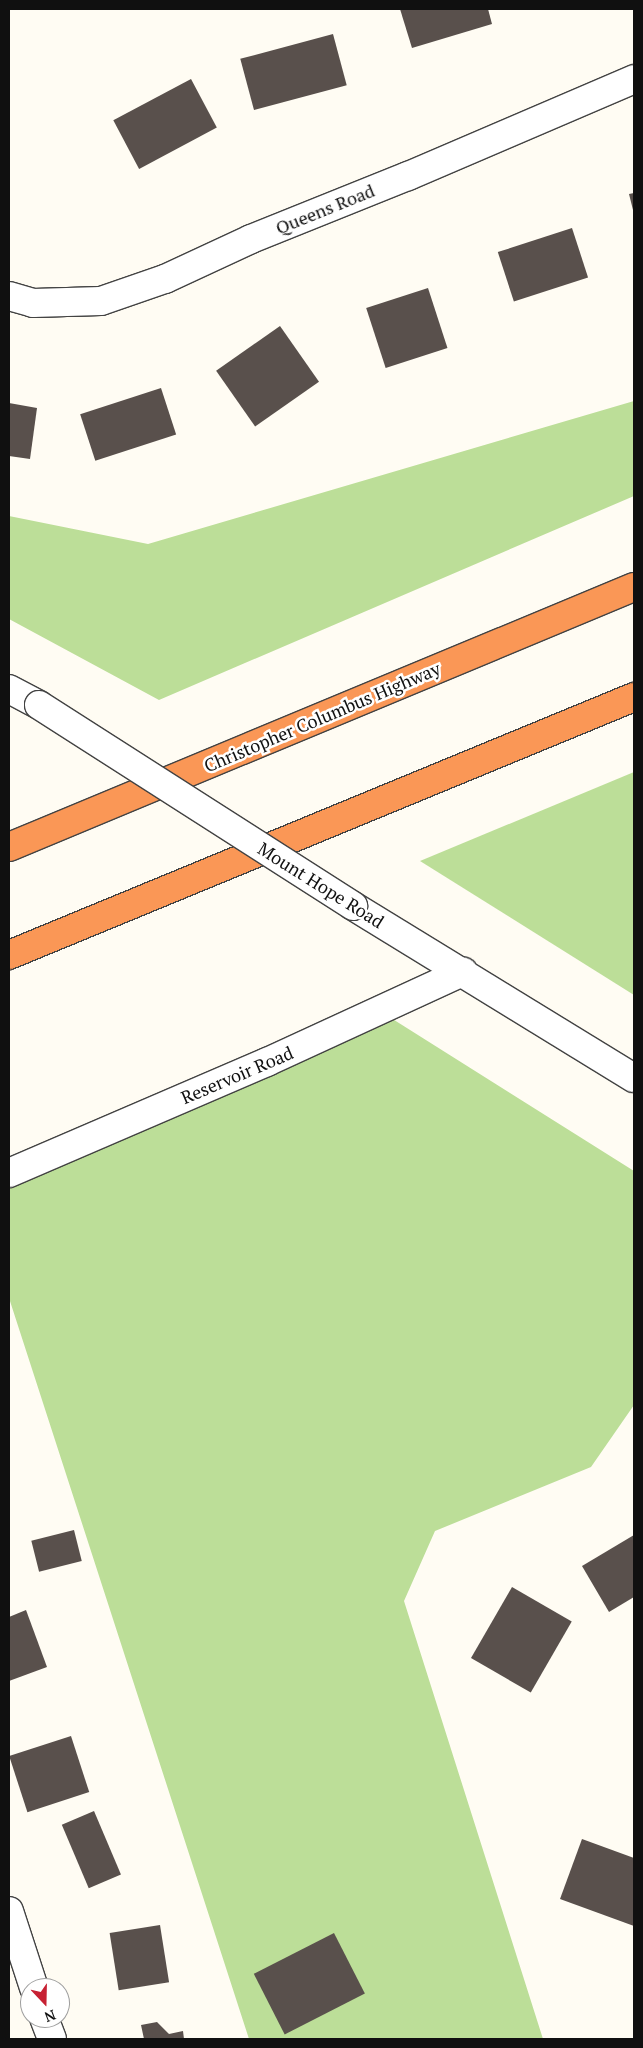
<!DOCTYPE html>
<html>
<head>
<meta charset="utf-8">
<style>
	body { margin:0 }
	#map { position:relative; width:643px; height:2048px; overflow:hidden; background:#fffcf3; font-family:"PT Serif",serif }
	div>[style] { position:absolute }
	.forest>* { inset:0; background:#bcde98 }
	.building>* { inset:0; background:#59504c; transform-origin:0 0 }
	.roads { filter:drop-shadow(1px 0 #434343) drop-shadow(-1px 0 #434343) drop-shadow(0 1px #434343) drop-shadow(0 -1px #434343) }
	.minor>* { height:28px; margin:-14px; padding:0 14px; transform-origin:14px; border-radius:14px; background:#fff }
	.tertiary>* { height:28px; margin:-14px; padding:0 14px; transform-origin:14px; border-radius:14px; background:#fff }
	.motorway>* { height:28px; margin:-14px; padding:0 14px; transform-origin:14px; border-radius:14px; background:#fa9756 }
	.bridges { filter:drop-shadow(1px 0 #434343) drop-shadow(-1px 0 #434343) drop-shadow(0 1px #434343) drop-shadow(0 -1px #434343) }
	.tertiary-bridge>* { height:28px; margin:-14px; padding:0 14px; transform-origin:14px; border-radius:14px; background:#fff }
	span { translate:-50% -50%; white-space:nowrap; text-align:center; line-height:1.15; -webkit-text-stroke:5px #fff; paint-order:stroke }
	.street-label { font-size:18px; color:#101010 }
	.frame { position:absolute; inset:0; border:10px solid #101010; pointer-events:none }
	.north { position:absolute; left:20px; top:1978px; width:50px; height:50px; box-sizing:border-box; background:#fff; border:1px solid #9f9f9f; border-radius:50%; rotate:159deg; font-size:14px; font-weight:700; line-height:20px; text-align:center; color:#101010 }
	.north::after { content:''; display:block; margin:auto; width:18px; height:22px; background:#c72133; clip-path:polygon(50% 0,100% 100%,50% 72%,0 100%) }
</style>
</head>
<body>
<div id="map">
	<div class="forest">
		<i style="clip-path:polygon(634px 401px,634px 496px,159px 700px,9px 619px,9px 516px,148px 544px)"></i>
		<i style="clip-path:polygon(634px 772px,634px 995px,420px 861px)"></i>
		<i style="clip-path:polygon(391px 1018px,634px 1171px,634px 1405px,591px 1467px,435px 1531px,404px 1601px,543px 2039px,249px 2039px,9px 1298px,9px 1188px)"></i>
	</div>
	<div class="building">
		<i style="clip-path:polygon(400px 9px,488px 9px,492px 24px,412px 48px)"></i>
		<i style="left:333px;top:34px;width:53px;height:96px;rotate:75deg"></i>
		<i style="left:191px;top:79px;width:55px;height:88px;rotate:62deg"></i>
		<i style="clip-path:polygon(634px 193px,634px 214px,629px 194px)"></i>
		<i style="left:572px;top:228px;width:52px;height:78px;rotate:72deg"></i>
		<i style="left:428px;top:288px;width:63px;height:65px;rotate:72deg"></i>
		<i style="left:280px;top:326px;width:68px;height:78px;rotate:55deg"></i>
		<i style="left:161px;top:388px;width:49px;height:85px;rotate:72deg"></i>
		<i style="clip-path:polygon(9px 403px,37px 408px,30px 459px,9px 456px)"></i>
		<i style="left:74px;top:1530px;width:32px;height:44px;rotate:76deg"></i>
		<i style="clip-path:polygon(634px 1535px,634px 1597px,609px 1612px,582px 1566px)"></i>
		<i style="left:512px;top:1587px;width:69px;height:82px;rotate:30deg"></i>
		<i style="clip-path:polygon(26px 1610px,47px 1667px,9px 1681px,9px 1617px)"></i>
		<i style="left:71px;top:1736px;width:59px;height:65px;rotate:72deg"></i>
		<i style="left:94px;top:1811px;width:69px;height:35px;rotate:67deg"></i>
		<i style="clip-path:polygon(582px 1839px,634px 1858px,634px 1926px,560px 1899px)"></i>
		<i style="left:160px;top:1925px;width:58px;height:51px;rotate:81deg"></i>
		<i style="left:334px;top:1933px;width:68px;height:90px;rotate:63deg"></i>
		<i style="clip-path:polygon(157px 2022px,169px 2034px,183px 2031px,184px 2039px,144px 2039px,141px 2025px)"></i>
	</div>
	<div class="roads">
		<div class="minor">
			<i style="left:9px;top:296px;width:25px;rotate:16deg"></i>
			<i style="left:33px;top:303px;width:68px;rotate:-1.7deg"></i>
			<i style="left:101px;top:301px;width:68px;rotate:-19deg"></i>
			<i style="left:165px;top:279px;width:95px;rotate:-24.9deg"></i>
			<i style="left:251px;top:239px;width:169px;rotate:-21.9deg"></i>
			<i style="left:408px;top:176px;width:246px;rotate:-23.2deg"></i>
			<i style="left:9px;top:1911px;width:81px;rotate:72deg"></i>
			<i style="left:44px;top:2018px;width:22px;rotate:69deg"></i>
		</div>
		<div class="tertiary">
			<i style="left:9px;top:689px;width:34px;rotate:28deg"></i>
			<i style="left:353px;top:906px;width:329px;rotate:31.5deg"></i>
			<i style="left:9px;top:1173px;width:281px;rotate:-23.3deg"></i>
			<i style="left:267px;top:1062px;width:216px;rotate:-24.7deg"></i>
		</div>
		<div class="motorway">
			<i style="left:9px;top:847px;width:677px;rotate:-22.59deg"></i>
			<i style="left:9px;top:955px;width:676px;rotate:-22.43deg"></i>
		</div>
	</div>
	<div class="bridges">
		<div class="tertiary-bridge">
			<i style="left:39px;top:705px;width:373px;rotate:32.6deg"></i>
		</div>
	</div>
	<div class="street-label">
		<span style="left:325px;top:209px;rotate:-22deg">Queens Road</span>
		<span style="left:322px;top:717px;rotate:-23deg">Christopher Columbus Highway</span>
		<span style="left:321px;top:885px;rotate:32deg">Mount Hope Road</span>
		<span style="left:237px;top:1075px;rotate:-23deg">Reservoir Road</span>
	</div>
	<div class="frame"></div>
	<div class="north">N</div>
</div>
</body>
</html>
